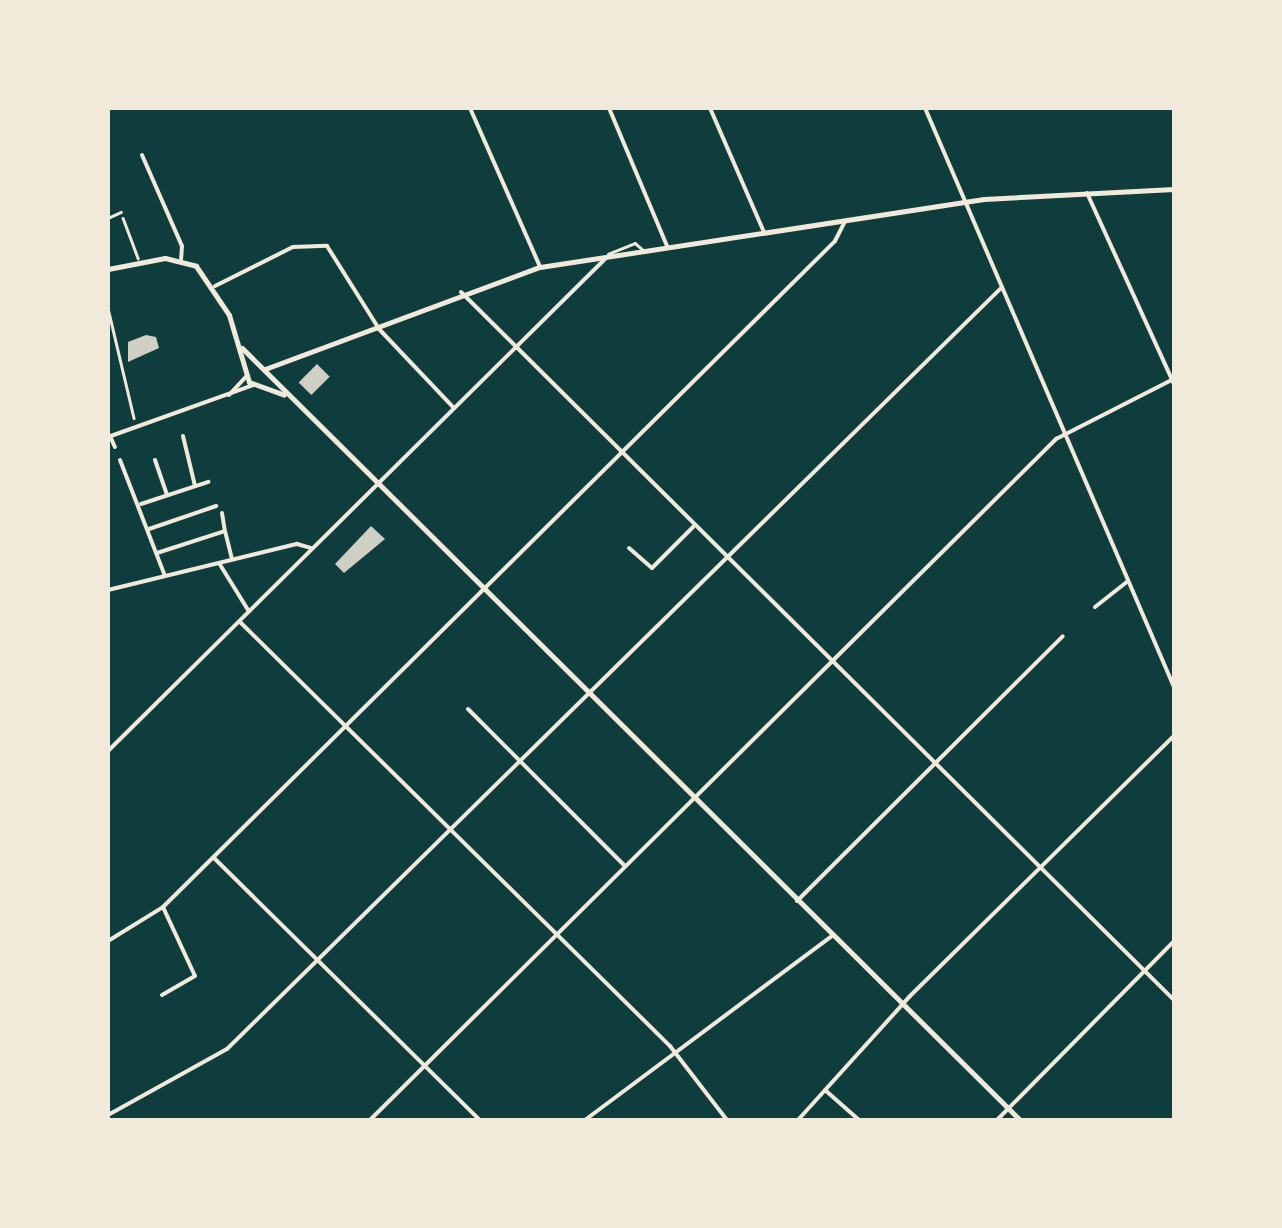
<!DOCTYPE html>
<html>
<head>
<meta charset="utf-8">
<style>
	body { margin:0 }
	#map { position:relative; width:1282px; height:1228px; overflow:hidden; background:#0f3d3e; font-family:Lato,sans-serif }
	div>[style] { position:absolute }
	.building>* { inset:0; background:#cfcfc3; transform-origin:0 0 }
	.path>* { height:2.5px; margin:-1.25px; padding:0 1.25px; transform-origin:1.25px; border-radius:1.25px; background:#f1e9da }
	.service>* { height:2.5px; margin:-1.25px; padding:0 1.25px; transform-origin:1.25px; border-radius:1.25px; background:#f1e9da }
	.minor>* { height:4px; margin:-2px; padding:0 2px; transform-origin:2px; border-radius:2px; background:#f1e9da }
	.tertiary>* { height:5px; margin:-2.5px; padding:0 2.5px; transform-origin:2.5px; border-radius:2.5px; background:#f1e9da }
	.secondary>* { height:5px; margin:-2.5px; padding:0 2.5px; transform-origin:2.5px; border-radius:2.5px; background:#f1e9da }
	span { translate:-50% -50%; white-space:nowrap; text-align:center; line-height:1.15; -webkit-text-stroke:10px #f1e9da; paint-order:stroke }
	.frame { position:absolute; inset:0; border:110px solid #f1e9da; pointer-events:none }
</style>
</head>
<body>
<div id="map">
	<div class="building">
		<i style="clip-path:polygon(146px 335px,156px 337px,159px 348px,128px 362px,128px 342px)"></i>
		<i style="left:317px;top:364px;width:18px;height:26px;rotate:45deg"></i>
		<i style="clip-path:polygon(371px 526px,385px 539px,344px 573px,335px 564px)"></i>
	</div>
	<div class="path">
		<i style="left:123px;top:218px;width:43px;rotate:69.4deg"></i>
		<i style="left:108px;top:308px;width:113px;rotate:76.7deg"></i>
	</div>
	<div class="service">
		<i style="left:108px;top:218px;width:14px;rotate:-25deg"></i>
		<i style="left:608px;top:254px;width:29px;rotate:-22deg"></i>
		<i style="left:635px;top:243px;width:11px;rotate:41deg"></i>
	</div>
	<div class="minor">
		<i style="left:470px;top:108px;width:174px;rotate:66.2deg"></i>
		<i style="left:609px;top:108px;width:150px;rotate:67.2deg"></i>
		<i style="left:710px;top:108px;width:135px;rotate:66.5deg"></i>
		<i style="left:925px;top:108px;width:630px;rotate:66.73deg"></i>
		<i style="left:142px;top:155px;width:99px;rotate:66.3deg"></i>
		<i style="left:182px;top:246px;width:13px;rotate:94deg"></i>
		<i style="left:1087px;top:193px;width:210px;rotate:65.5deg"></i>
		<i style="left:215px;top:286px;width:87px;rotate:-26.6deg"></i>
		<i style="left:293px;top:247px;width:34px;rotate:-2deg"></i>
		<i style="left:327px;top:246px;width:98px;rotate:57.9deg"></i>
		<i style="left:379px;top:329px;width:109px;rotate:46.5deg"></i>
		<i style="left:461px;top:292px;width:1005px;rotate:44.8deg"></i>
		<i style="left:229px;top:395px;width:25px;rotate:-47deg"></i>
		<i style="left:110px;top:436px;width:12px;rotate:66deg"></i>
		<i style="left:183px;top:436px;width:51px;rotate:76.5deg"></i>
		<i style="left:108px;top:437px;width:154px;rotate:-19.7deg"></i>
		<i style="left:120px;top:460px;width:124px;rotate:68.8deg"></i>
		<i style="left:155px;top:460px;width:37px;rotate:71deg"></i>
		<i style="left:141px;top:504px;width:71px;rotate:-18.2deg"></i>
		<i style="left:222px;top:513px;width:18px;rotate:81deg"></i>
		<i style="left:149px;top:529px;width:71px;rotate:-18.9deg"></i>
		<i style="left:629px;top:548px;width:30px;rotate:41deg"></i>
		<i style="left:652px;top:568px;width:58px;rotate:-45deg"></i>
		<i style="left:157px;top:553px;width:71px;rotate:-17.9deg"></i>
		<i style="left:225px;top:531px;width:29px;rotate:76deg"></i>
		<i style="left:219px;top:563px;width:55px;rotate:58.3deg"></i>
		<i style="left:108px;top:590px;width:195px;rotate:-13.7deg"></i>
		<i style="left:297px;top:544px;width:15px;rotate:16deg"></i>
		<i style="left:1095px;top:607px;width:42px;rotate:-38.2deg"></i>
		<i style="left:240px;top:622px;width:604px;rotate:44.6deg"></i>
		<i style="left:670px;top:1046px;width:93px;rotate:52.4deg"></i>
		<i style="left:468px;top:709px;width:222px;rotate:45deg"></i>
		<i style="left:108px;top:751px;width:699px;rotate:-44.71deg"></i>
		<i style="left:214px;top:858px;width:373px;rotate:44.6deg"></i>
		<i style="left:797px;top:901px;width:375px;rotate:-44.9deg"></i>
		<i style="left:108px;top:941px;width:65px;rotate:-31.7deg"></i>
		<i style="left:163px;top:907px;width:946px;rotate:-44.74deg"></i>
		<i style="left:835px;top:241px;width:22px;rotate:-63deg"></i>
		<i style="left:162px;top:995px;width:38px;rotate:-30deg"></i>
		<i style="left:195px;top:976px;width:76px;rotate:-114.9deg"></i>
		<i style="left:825px;top:1090px;width:45px;rotate:41.4deg"></i>
		<i style="left:108px;top:1115px;width:136px;rotate:-29deg"></i>
		<i style="left:227px;top:1049px;width:1085px;rotate:-44.51deg"></i>
		<i style="left:370px;top:1120px;width:967px;rotate:-44.79deg"></i>
		<i style="left:1056px;top:439px;width:132px;rotate:-27deg"></i>
		<i style="left:585px;top:1120px;width:309px;rotate:-36.7deg"></i>
		<i style="left:798px;top:1120px;width:166px;rotate:-47.9deg"></i>
		<i style="left:909px;top:997px;width:372px;rotate:-44.6deg"></i>
		<i style="left:997px;top:1120px;width:252px;rotate:-45.3deg"></i>
	</div>
	<div class="tertiary">
		<i style="left:265px;top:369px;width:293px;rotate:-20.4deg"></i>
		<i style="left:540px;top:267px;width:449px;rotate:-8.7deg"></i>
		<i style="left:984px;top:199px;width:190px;rotate:-3deg"></i>
	</div>
	<div class="secondary">
		<i style="left:108px;top:269px;width:58px;rotate:-10.9deg"></i>
		<i style="left:165px;top:258px;width:32px;rotate:14deg"></i>
		<i style="left:196px;top:266px;width:59px;rotate:56deg"></i>
		<i style="left:229px;top:315px;width:70px;rotate:73.4deg"></i>
		<i style="left:249px;top:382px;width:37px;rotate:20deg"></i>
		<i style="left:242px;top:348px;width:1096px;rotate:44.78deg"></i>
	</div>
	<div class="frame"></div>
</div>
</body>
</html>
